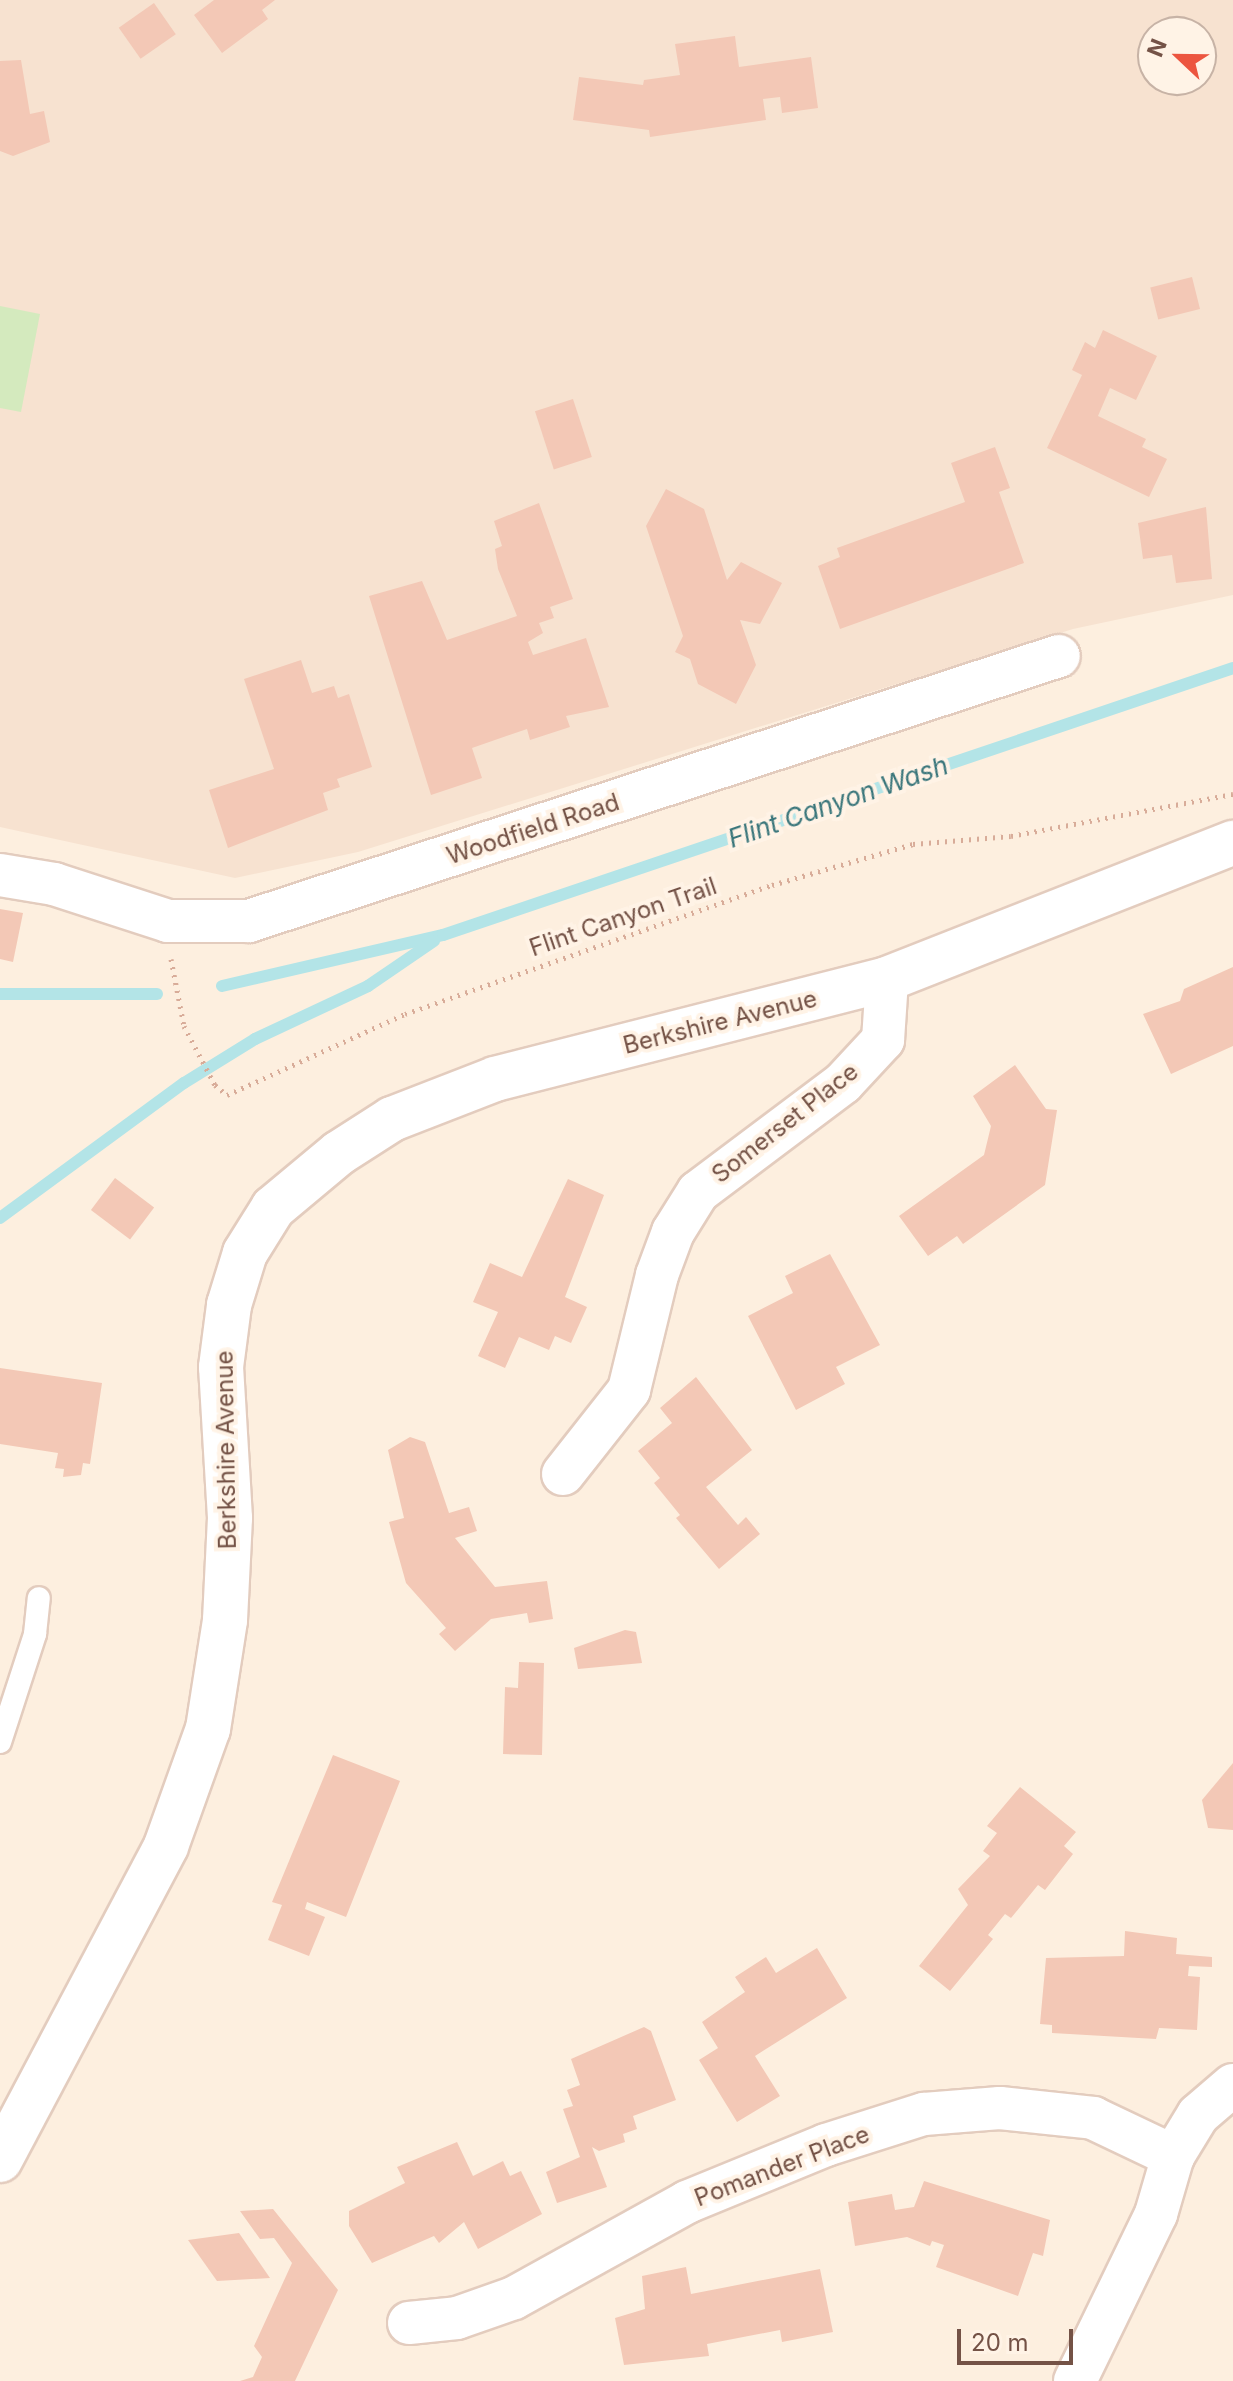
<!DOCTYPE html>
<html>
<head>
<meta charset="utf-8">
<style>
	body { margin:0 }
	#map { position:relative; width:1233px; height:2381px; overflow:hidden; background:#fdefdf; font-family:Inter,sans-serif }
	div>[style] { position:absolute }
	.residential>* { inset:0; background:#f7e2d0 }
	.green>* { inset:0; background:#d4eabe }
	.stream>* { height:12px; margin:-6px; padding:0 6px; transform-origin:6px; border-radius:6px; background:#b3e4e7 }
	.building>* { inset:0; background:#f3c8b6; transform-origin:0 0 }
	.path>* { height:5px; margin-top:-2.5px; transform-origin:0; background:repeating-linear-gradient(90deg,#d8ac99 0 2px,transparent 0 8px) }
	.roads { filter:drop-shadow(2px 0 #e3ccbe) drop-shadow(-2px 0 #e3ccbe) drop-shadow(0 2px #e3ccbe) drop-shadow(0 -2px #e3ccbe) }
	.lane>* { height:22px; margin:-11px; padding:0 11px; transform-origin:11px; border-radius:11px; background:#fff }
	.street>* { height:42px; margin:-21px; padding:0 21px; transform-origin:21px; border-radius:21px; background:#fff }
	.secondary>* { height:44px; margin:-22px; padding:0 22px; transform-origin:22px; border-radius:22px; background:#fff }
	span { translate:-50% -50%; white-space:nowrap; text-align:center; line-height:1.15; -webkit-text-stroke:8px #fff3e6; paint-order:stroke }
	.street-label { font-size:24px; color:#745246 }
	.water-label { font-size:26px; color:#3a767b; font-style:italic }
	.north { position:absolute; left:1137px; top:16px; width:80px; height:80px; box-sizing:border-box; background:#fff3e6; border:2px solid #c7b3a6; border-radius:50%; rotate:292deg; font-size:22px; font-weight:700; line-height:32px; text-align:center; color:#745246 }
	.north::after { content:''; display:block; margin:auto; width:28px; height:36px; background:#ec553f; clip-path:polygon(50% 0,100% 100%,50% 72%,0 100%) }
	.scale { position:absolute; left:957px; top:2329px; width:116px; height:36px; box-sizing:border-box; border:4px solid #745246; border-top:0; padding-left:10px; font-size:24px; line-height:28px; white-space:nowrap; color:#745246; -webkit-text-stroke:6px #fff3e6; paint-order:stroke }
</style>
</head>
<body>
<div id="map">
	<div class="residential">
		<i style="clip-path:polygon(evenodd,0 0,1233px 0,1233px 595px,1073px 629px,358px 852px,235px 878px,0 827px,0 0,1153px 32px,1201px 32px,1201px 80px,1153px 80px,1153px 32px)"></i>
	</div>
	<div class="green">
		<i style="clip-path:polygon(0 306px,40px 314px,21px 412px,0 408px)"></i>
	</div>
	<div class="stream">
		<i style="left:222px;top:986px;width:227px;rotate:-13deg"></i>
		<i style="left:443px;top:935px;width:834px;rotate:-18.67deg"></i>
		<i style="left:0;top:994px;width:157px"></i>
		<i style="left:0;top:1218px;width:228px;rotate:-36.3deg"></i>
		<i style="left:184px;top:1083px;width:84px;rotate:-31.8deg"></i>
		<i style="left:255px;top:1039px;width:125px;rotate:-25.1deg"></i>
		<i style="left:368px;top:986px;width:80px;rotate:-34.3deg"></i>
	</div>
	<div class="building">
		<i style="clip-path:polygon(214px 0,275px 0,262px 10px,268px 19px,222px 53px,194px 15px)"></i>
		<i style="left:154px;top:3px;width:38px;height:43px;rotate:55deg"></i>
		<i style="clip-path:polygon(735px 36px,739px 67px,811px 57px,818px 108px,782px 113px,780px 97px,763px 99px,766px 120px,650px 137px,649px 130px,573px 120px,579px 77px,643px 85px,644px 80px,680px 75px,675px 44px)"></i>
		<i style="clip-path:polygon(21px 60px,30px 114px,44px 111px,50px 142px,13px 156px,0 151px,0 61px)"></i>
		<i style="left:1192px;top:277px;width:33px;height:43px;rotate:76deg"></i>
		<i style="clip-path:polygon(1103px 330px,1157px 356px,1136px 400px,1110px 388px,1098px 416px,1146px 439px,1142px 447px,1167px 459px,1149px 497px,1047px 448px,1082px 375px,1072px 370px,1085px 342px,1095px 348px)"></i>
		<i style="left:573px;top:399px;width:61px;height:40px;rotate:72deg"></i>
		<i style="clip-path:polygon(995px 447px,1010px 488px,999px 492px,1024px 563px,840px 629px,818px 566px,840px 557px,837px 548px,965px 502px,951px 463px)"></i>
		<i style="clip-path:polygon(666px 489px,704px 509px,727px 580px,741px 562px,782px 583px,760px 624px,740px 620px,756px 665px,736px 704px,698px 684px,690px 659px,675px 652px,683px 636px,646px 526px)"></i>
		<i style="clip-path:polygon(539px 503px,573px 599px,550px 607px,554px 618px,539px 623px,543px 633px,528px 642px,533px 655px,586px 638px,609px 707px,566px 716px,570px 727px,530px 740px,527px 729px,472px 748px,482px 778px,431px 795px,369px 596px,422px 581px,447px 640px,517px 616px,498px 569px,495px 549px,502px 546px,494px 521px)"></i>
		<i style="clip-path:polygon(1206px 507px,1212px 579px,1176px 583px,1172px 555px,1143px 559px,1138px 523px)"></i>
		<i style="clip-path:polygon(301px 660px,312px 693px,334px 686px,338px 698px,349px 694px,372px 767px,337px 779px,340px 787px,323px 793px,328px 810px,228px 848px,209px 790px,274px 769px,244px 679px)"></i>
		<i style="clip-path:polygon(0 909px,23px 913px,13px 962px,0 959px)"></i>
		<i style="clip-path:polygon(1233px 967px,1233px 1046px,1171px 1074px,1143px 1014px,1180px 1001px,1184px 989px)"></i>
		<i style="clip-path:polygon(1015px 1065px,1046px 1109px,1057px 1110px,1045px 1185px,963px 1244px,957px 1236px,928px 1256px,899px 1216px,984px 1155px,991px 1126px,973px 1096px)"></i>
		<i style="left:115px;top:1178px;width:49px;height:40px;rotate:37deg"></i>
		<i style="clip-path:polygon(568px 1179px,604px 1195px,565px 1297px,587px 1307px,571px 1343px,555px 1336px,549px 1350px,519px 1337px,505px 1368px,478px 1356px,498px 1312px,473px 1302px,490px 1263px,522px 1277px)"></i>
		<i style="clip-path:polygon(830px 1254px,880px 1345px,836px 1367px,845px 1384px,796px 1410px,748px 1316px,793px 1293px,785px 1276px)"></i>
		<i style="clip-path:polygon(0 1368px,102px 1383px,90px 1464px,83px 1463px,81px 1475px,63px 1477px,64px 1469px,55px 1468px,58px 1453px,0 1444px)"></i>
		<i style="clip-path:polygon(696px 1377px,752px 1450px,706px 1487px,738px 1525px,746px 1517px,760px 1534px,719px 1569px,676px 1518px,680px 1515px,654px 1483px,660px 1478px,638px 1451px,672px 1423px,660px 1408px)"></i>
		<i style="clip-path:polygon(410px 1437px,425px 1442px,449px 1513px,469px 1507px,477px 1531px,455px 1538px,495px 1587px,547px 1581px,553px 1619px,529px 1623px,527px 1613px,491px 1619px,455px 1651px,439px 1634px,446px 1628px,406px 1583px,389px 1522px,404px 1518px,388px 1450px)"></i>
		<i style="clip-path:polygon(625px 1630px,636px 1632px,642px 1663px,578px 1669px,574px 1648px)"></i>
		<i style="clip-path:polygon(519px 1662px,544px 1663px,542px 1755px,503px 1754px,505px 1687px,518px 1688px)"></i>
		<i style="clip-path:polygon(333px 1755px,400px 1781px,346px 1917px,307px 1902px,305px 1909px,325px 1917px,309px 1956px,268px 1940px,282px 1905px,272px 1902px)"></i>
		<i style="clip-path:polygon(1233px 1763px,1233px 1830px,1208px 1828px,1202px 1800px)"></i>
		<i style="clip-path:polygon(1020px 1787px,1076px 1832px,1064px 1846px,1073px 1854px,1045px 1890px,1038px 1885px,1011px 1918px,1005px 1914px,988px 1935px,993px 1939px,950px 1991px,919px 1966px,968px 1905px,958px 1889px,990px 1856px,983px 1851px,997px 1833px,987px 1826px)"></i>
		<i style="clip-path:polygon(1125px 1931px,1177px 1938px,1176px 1954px,1212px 1957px,1212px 1967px,1189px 1966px,1188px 1976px,1200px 1977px,1197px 2030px,1159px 2028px,1156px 2039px,1052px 2033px,1052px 2025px,1040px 2024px,1046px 1958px,1124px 1956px)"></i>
		<i style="clip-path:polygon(817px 1948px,847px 1998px,755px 2056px,780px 2096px,737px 2122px,699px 2060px,718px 2048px,702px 2022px,745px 1992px,735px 1977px,766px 1957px,776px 1973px)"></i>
		<i style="clip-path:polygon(644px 2027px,651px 2031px,676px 2100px,633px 2116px,637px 2129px,623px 2134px,625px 2142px,599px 2151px,592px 2147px,607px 2187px,557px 2203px,546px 2172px,580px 2157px,563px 2109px,573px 2106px,567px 2090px,580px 2085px,571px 2059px)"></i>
		<i style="clip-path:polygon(457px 2142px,473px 2176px,503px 2161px,510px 2176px,521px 2171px,542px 2214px,478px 2249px,464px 2222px,439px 2243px,434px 2236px,372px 2263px,349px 2226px,349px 2211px,405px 2183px,397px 2167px)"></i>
		<i style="clip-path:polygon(924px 2181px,1050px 2220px,1043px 2256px,1033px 2253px,1018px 2296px,936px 2267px,944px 2245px,932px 2241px,930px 2246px,907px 2237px,855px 2246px,848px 2202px,892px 2194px,895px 2210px,914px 2207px)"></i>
		<i style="clip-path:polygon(273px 2209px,338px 2290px,295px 2381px,240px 2381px,253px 2377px,262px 2357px,254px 2346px,292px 2263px,274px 2238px,260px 2239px,240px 2211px)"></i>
		<i style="clip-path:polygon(239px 2233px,270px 2278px,217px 2281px,188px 2240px)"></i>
		<i style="clip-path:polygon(686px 2267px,691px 2294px,820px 2269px,833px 2332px,782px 2342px,780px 2330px,707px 2344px,709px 2356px,624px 2365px,615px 2318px,645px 2309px,642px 2276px)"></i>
	</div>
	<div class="path">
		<i style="left:171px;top:959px;width:68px;rotate:79deg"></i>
		<i style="left:184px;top:1026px;width:67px;rotate:62.3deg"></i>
		<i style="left:215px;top:1085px;width:16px;rotate:40deg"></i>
		<i style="left:227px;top:1095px;width:196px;rotate:-24.5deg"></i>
		<i style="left:405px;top:1014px;width:389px;rotate:-19.4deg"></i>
		<i style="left:772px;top:885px;width:147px;rotate:-16.2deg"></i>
		<i style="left:913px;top:844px;width:98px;rotate:-4.7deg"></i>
		<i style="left:1011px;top:836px;width:226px;rotate:-10.7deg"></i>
	</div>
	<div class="roads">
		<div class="lane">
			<i style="left:0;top:1742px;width:114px;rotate:-72deg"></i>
			<i style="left:35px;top:1634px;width:36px;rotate:-84deg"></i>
		</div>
		<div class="street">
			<i style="left:0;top:875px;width:55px;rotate:9.5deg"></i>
			<i style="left:54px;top:884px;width:120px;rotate:18deg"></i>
			<i style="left:168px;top:921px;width:81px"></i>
			<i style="left:249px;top:921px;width:852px;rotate:-18.12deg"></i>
			<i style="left:563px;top:1474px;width:107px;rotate:-51.8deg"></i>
			<i style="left:629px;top:1390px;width:118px;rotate:-76.3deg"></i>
			<i style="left:657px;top:1275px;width:46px;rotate:-69.6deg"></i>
			<i style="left:673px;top:1232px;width:47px;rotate:-58deg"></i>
			<i style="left:698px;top:1192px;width:181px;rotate:-36.9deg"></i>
			<i style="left:843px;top:1083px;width:59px;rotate:-47.1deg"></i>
			<i style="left:883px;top:1040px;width:61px;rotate:-86.2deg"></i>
			<i style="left:409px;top:2323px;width:48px;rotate:-5.9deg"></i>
			<i style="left:457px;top:2318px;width:60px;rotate:-19.3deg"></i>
			<i style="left:514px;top:2298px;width:198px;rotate:-29deg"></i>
			<i style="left:687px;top:2202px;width:150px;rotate:-22.3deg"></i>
			<i style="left:826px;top:2145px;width:103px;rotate:-17.6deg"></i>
			<i style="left:924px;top:2114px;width:76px;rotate:-4.5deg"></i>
			<i style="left:1000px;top:2108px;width:94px;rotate:6.1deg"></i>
			<i style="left:1093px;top:2118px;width:89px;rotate:25.4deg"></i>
			<i style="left:1075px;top:2381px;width:186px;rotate:-64.1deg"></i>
			<i style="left:1156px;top:2214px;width:60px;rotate:-73.7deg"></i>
			<i style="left:1173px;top:2156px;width:48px;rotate:-58.6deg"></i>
			<i style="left:1198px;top:2115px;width:46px;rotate:-40.6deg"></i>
		</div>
		<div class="secondary">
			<i style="left:0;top:2160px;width:355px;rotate:-62.1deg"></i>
			<i style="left:166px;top:1846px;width:124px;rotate:-70.3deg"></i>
			<i style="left:208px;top:1729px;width:110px;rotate:-81.1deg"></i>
			<i style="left:225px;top:1620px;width:102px;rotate:-87.2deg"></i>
			<i style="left:230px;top:1518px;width:151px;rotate:-93.4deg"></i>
			<i style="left:221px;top:1367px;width:63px;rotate:-82.6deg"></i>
			<i style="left:229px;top:1305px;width:54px;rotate:-72.9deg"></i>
			<i style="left:245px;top:1253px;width:53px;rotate:-58.1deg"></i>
			<i style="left:273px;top:1208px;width:86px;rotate:-39.8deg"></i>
			<i style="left:339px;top:1153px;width:63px;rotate:-32.7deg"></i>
			<i style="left:392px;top:1119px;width:110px;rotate:-21.2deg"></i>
			<i style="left:495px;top:1079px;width:405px;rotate:-14.3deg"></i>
			<i style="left:887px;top:979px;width:372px;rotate:-21.5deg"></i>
		</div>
	</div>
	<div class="street-label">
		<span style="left:533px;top:829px;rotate:-18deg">Woodfield Road</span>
		<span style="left:623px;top:917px;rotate:-19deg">Flint Canyon Trail</span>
		<span style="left:720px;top:1022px;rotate:-14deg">Berkshire Avenue</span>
		<span style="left:785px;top:1123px;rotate:-38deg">Somerset Place</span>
		<span style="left:226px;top:1450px;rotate:-91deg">Berkshire Avenue</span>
		<span style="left:782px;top:2166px;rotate:-21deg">Pomander Place</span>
	</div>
	<div class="water-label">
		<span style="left:838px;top:802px;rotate:-19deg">Flint Canyon Wash</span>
	</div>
	<div class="north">N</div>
	<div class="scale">20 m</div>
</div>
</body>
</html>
